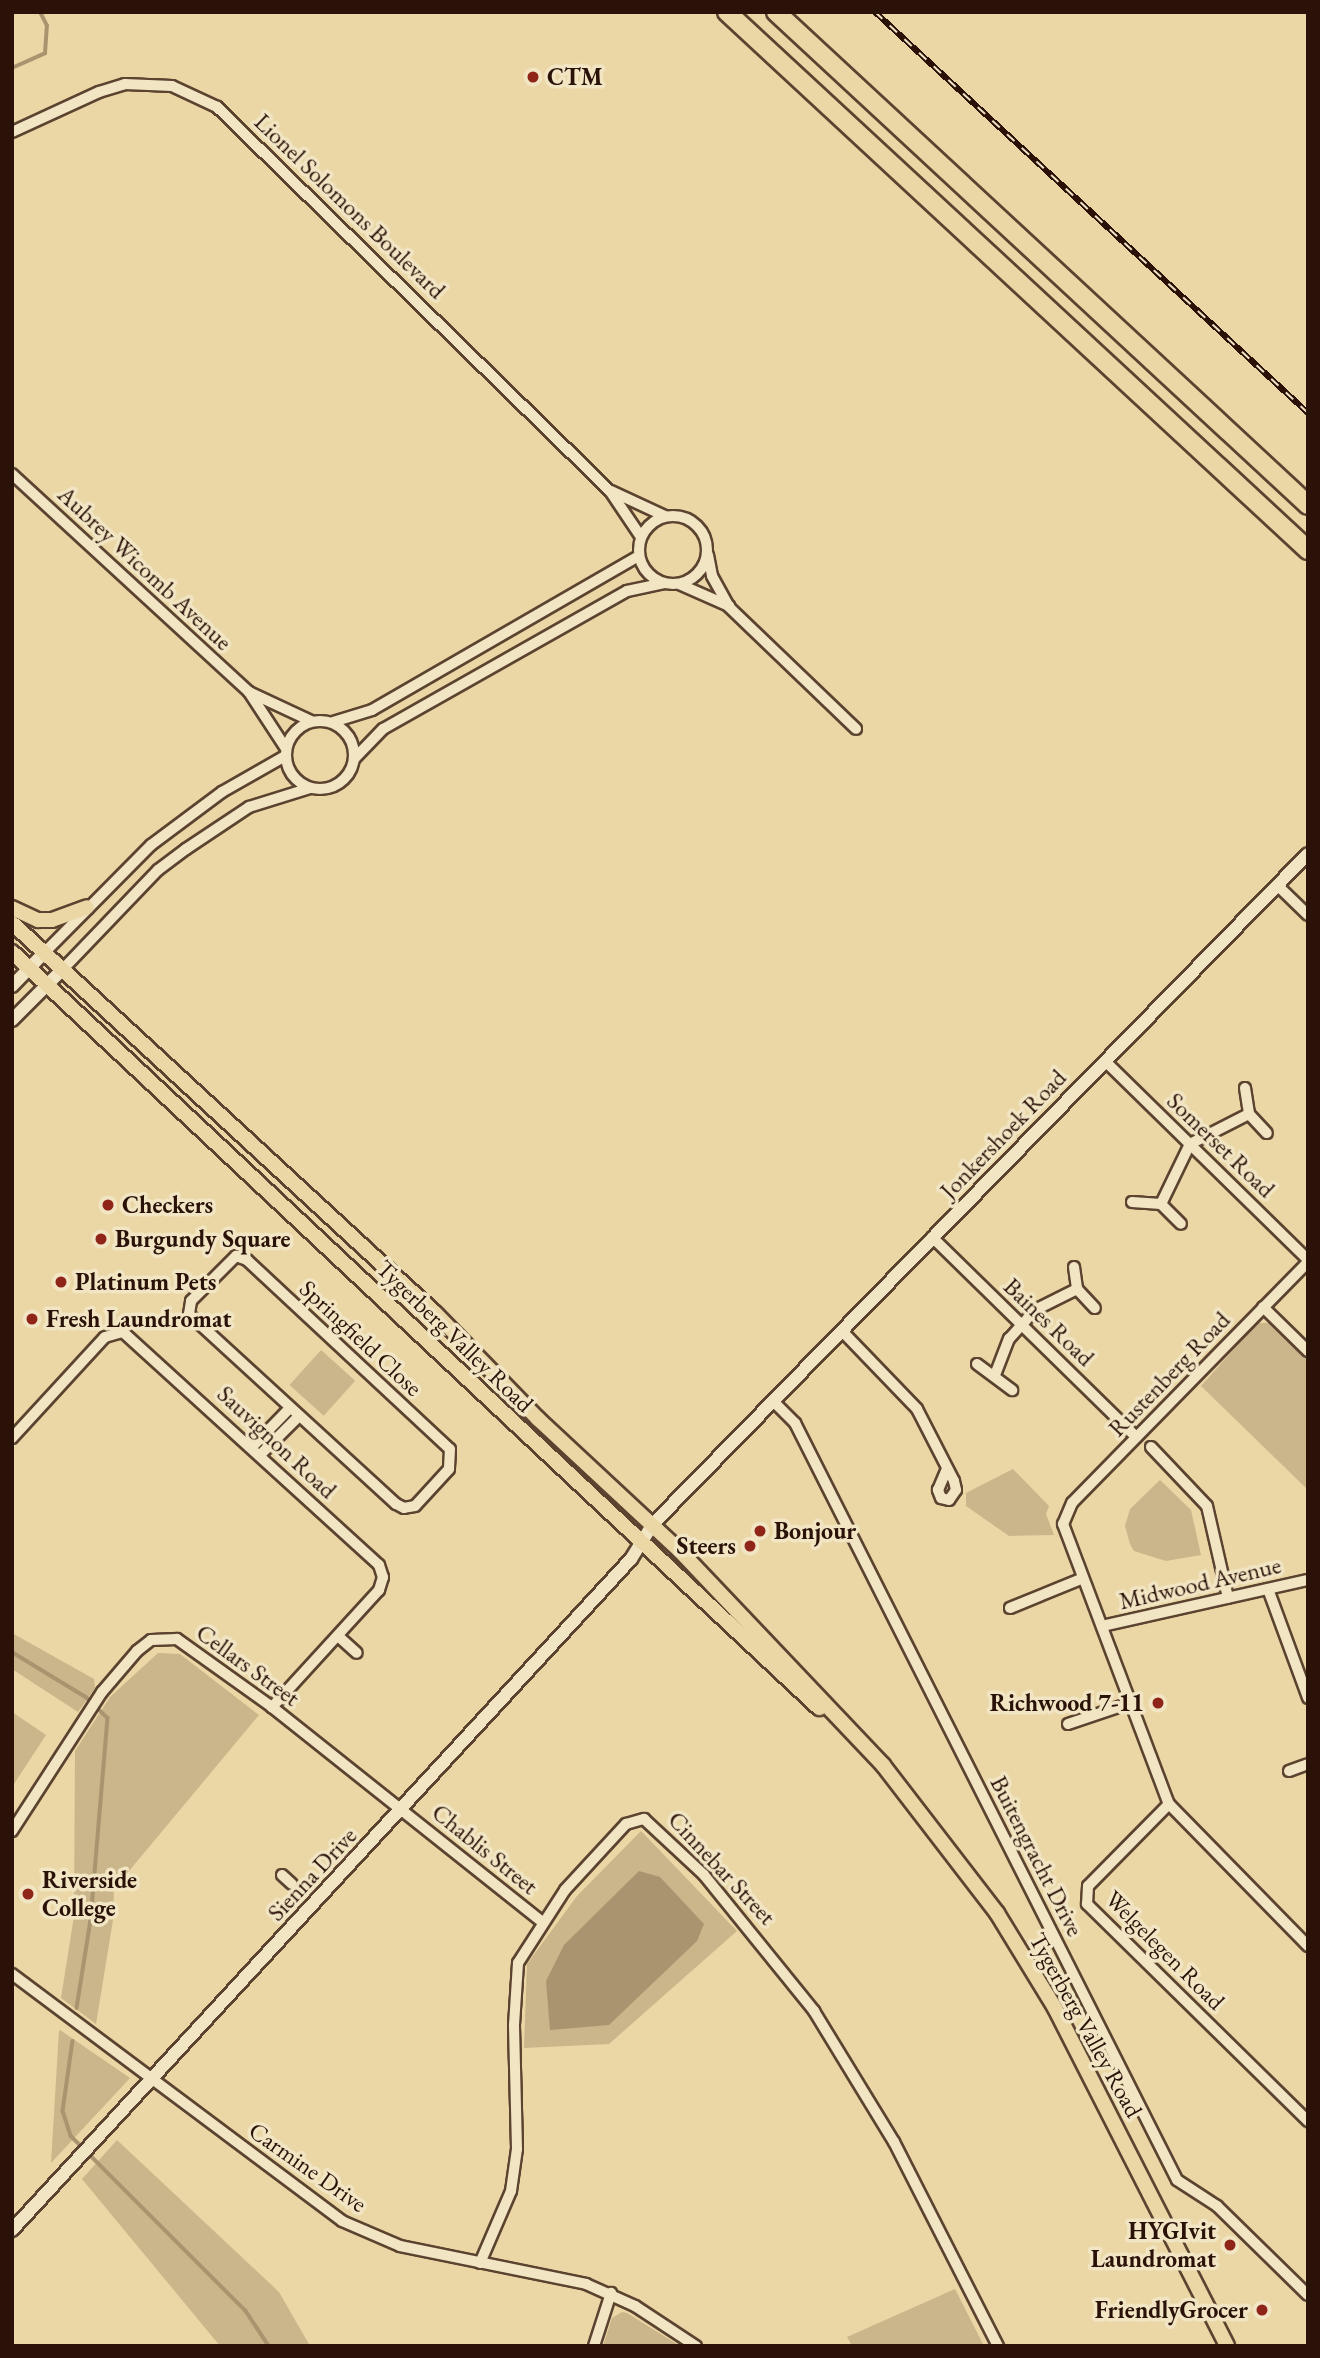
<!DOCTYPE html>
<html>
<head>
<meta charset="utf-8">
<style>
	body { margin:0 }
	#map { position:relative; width:1320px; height:2358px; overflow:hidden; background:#ead7a5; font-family:"EB Garamond",serif }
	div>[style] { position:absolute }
	.green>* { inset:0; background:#cab68a; transform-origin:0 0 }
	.water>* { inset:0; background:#a99470 }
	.stream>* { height:3.5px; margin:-1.75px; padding:0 1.75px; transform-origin:1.75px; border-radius:1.75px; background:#a99470 }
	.roads { filter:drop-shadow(2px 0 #5b4330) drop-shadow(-2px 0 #5b4330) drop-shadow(0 2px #5b4330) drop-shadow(0 -2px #5b4330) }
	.street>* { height:10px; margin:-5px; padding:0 5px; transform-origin:5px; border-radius:5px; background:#f1e5c4 }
	.street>.ring { margin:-5px; padding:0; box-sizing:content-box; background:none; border:10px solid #f1e5c4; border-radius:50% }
	.secondary>* { height:12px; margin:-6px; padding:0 6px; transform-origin:6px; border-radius:6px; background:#f1e5c4 }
	.primary>* { height:14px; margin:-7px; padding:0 7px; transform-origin:7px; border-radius:7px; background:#ead7a5 }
	.highway>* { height:18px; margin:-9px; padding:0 9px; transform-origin:9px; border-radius:9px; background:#ead7a5 }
	.rail>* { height:6px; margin-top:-3px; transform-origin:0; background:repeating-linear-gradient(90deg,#f1e5c4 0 10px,#2b1209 0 20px); box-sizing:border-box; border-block:2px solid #2b1209 }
	.dots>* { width:19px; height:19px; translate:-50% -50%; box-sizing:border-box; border:4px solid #f1e5c4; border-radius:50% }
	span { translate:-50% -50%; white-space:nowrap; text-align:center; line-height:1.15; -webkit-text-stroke:7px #f1e5c4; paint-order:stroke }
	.poi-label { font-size:24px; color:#2b1209; font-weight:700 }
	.left { translate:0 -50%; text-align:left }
	.right { translate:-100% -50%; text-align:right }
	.street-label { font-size:24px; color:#2b1209 }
	.frame { position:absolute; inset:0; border:14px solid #2b1209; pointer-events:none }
</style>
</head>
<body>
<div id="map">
	<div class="green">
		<i style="clip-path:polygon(1257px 1323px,1270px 1323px,1308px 1360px,1308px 1490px,1201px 1386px)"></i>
		<i style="left:321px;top:1350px;width:46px;height:47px;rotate:42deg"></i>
		<i style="clip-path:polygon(1013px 1469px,1049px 1506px,1046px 1514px,1054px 1535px,1009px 1536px,966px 1506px,966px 1493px)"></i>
		<i style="clip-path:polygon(1160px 1480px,1191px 1510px,1201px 1555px,1166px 1561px,1134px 1551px,1130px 1544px,1125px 1526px,1130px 1509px)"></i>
		<i style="clip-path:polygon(12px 1633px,94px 1679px,95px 1688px,78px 1712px,12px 1669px)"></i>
		<i style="clip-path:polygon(158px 1653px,180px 1654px,259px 1715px,114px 1889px,113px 1920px,96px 2024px,61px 1998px,74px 1916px,75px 1751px,110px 1697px)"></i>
		<i style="clip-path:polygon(12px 1712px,46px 1735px,12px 1787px)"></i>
		<i style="clip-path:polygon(641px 1831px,737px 1931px,609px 2044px,524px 2048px,527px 1964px,577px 1896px)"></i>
		<i style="clip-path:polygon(60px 2030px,130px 2078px,51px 2163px,59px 2031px)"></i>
		<i style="clip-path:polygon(117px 2140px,279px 2292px,310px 2346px,220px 2346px,82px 2179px)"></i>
		<i style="clip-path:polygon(955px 2289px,984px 2346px,852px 2346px,847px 2337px)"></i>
		<i style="clip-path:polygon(622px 2312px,627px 2313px,680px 2346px,603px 2346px,612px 2318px)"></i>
	</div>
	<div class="water">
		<i style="clip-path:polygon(639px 1871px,660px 1877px,704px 1924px,697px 1941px,609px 2025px,550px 2030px,546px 1981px,564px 1945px)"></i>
	</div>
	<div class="stream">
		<i style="left:12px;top:68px;width:36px;rotate:-24deg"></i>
		<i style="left:45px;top:53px;width:27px;rotate:-86deg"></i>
		<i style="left:47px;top:26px;width:16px;rotate:-117deg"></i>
		<i style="left:12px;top:1652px;width:87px;rotate:31.3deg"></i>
		<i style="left:86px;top:1697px;width:30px;rotate:44deg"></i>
		<i style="left:108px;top:1718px;width:203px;rotate:94.8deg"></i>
		<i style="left:91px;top:1920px;width:89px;rotate:99deg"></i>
		<i style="left:73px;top:2041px;width:71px;rotate:98.1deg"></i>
		<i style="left:63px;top:2111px;width:26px;rotate:72deg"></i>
		<i style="left:71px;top:2136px;width:247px;rotate:45deg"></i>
		<i style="left:246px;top:2311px;width:42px;rotate:56.7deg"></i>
	</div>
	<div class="roads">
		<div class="street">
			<i style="left:12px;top:132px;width:96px;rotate:-24.7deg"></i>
			<i style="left:99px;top:92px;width:27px;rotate:-17deg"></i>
			<i style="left:125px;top:84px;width:47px;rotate:2.4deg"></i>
			<i style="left:172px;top:86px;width:50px;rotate:25deg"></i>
			<i style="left:217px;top:107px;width:549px;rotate:44.34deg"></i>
			<i style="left:610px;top:491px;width:55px;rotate:56deg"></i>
			<i style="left:12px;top:474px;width:322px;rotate:42.6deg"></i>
			<i style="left:249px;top:692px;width:66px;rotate:56.8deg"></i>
			<i style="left:611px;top:491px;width:60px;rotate:24.8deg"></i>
			<i class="ring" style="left:639px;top:516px;width:58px;height:58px"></i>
			<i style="left:708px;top:555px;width:21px;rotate:79deg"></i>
			<i style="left:712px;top:576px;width:35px;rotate:61deg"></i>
			<i style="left:729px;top:607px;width:176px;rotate:43.8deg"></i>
			<i style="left:679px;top:584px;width:55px;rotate:23.7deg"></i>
			<i style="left:249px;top:692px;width:68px;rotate:25.1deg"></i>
			<i class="ring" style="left:286px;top:721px;width:58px;height:58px"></i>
			<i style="left:333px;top:722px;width:41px;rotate:-17.1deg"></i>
			<i style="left:372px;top:710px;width:308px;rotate:-30deg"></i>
			<i style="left:354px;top:759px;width:42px;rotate:-46deg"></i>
			<i style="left:383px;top:729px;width:280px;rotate:-29.5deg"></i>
			<i style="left:627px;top:591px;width:38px;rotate:-12deg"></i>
			<i style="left:1277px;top:885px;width:43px;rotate:44.1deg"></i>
			<i style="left:45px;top:952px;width:151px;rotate:-45.3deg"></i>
			<i style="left:151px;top:845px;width:89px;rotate:-36.7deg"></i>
			<i style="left:222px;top:792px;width:73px;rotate:-29.7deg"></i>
			<i style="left:63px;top:969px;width:137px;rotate:-46.2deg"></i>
			<i style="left:158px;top:870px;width:35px;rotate:-37deg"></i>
			<i style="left:186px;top:849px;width:76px;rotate:-33.7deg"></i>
			<i style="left:249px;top:807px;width:64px;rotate:-17.3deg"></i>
			<i style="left:1105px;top:1061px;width:284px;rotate:44.4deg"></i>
			<i style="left:1245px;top:1088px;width:26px;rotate:81deg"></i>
			<i style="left:1249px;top:1114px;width:26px;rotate:47deg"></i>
			<i style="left:1132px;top:1202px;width:29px;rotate:4deg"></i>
			<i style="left:1161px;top:1204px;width:28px;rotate:45deg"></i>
			<i style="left:1161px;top:1204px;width:67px;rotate:-64.2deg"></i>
			<i style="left:1190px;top:1144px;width:66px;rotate:-27deg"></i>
			<i style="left:932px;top:1237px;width:286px;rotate:44.4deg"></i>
			<i style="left:236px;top:1256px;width:12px;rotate:20deg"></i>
			<i style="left:247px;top:1260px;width:277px;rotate:43deg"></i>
			<i style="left:450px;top:1449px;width:20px;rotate:93deg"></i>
			<i style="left:449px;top:1469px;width:50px;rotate:132.6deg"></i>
			<i style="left:415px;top:1506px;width:11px;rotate:170deg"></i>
			<i style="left:404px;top:1508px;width:9px;rotate:-153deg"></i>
			<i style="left:396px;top:1504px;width:281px;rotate:-137.5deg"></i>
			<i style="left:189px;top:1314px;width:13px;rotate:-81deg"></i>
			<i style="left:191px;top:1301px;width:64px;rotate:-45deg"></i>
			<i style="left:1308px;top:1262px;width:337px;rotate:134.4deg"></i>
			<i style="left:1072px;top:1503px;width:23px;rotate:113deg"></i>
			<i style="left:1063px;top:1524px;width:299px;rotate:69.3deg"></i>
			<i style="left:1169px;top:1804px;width:199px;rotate:45.6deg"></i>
			<i style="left:1074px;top:1267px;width:22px;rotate:82deg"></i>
			<i style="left:1263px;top:1307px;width:63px;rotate:44.4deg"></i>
			<i style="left:842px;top:1331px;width:108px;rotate:46.1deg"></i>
			<i style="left:917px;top:1409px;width:81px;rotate:62.8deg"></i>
			<i style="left:954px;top:1481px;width:9px;rotate:77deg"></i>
			<i style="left:956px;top:1490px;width:12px;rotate:125deg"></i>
			<i style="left:949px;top:1500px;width:8px;rotate:-166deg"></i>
			<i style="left:941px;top:1498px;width:9px;rotate:-111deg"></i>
			<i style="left:938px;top:1490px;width:23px;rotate:-67deg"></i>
			<i style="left:977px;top:1364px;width:44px;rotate:36.6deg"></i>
			<i style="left:995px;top:1375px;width:39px;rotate:-69deg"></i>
			<i style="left:1009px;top:1339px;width:39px;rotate:-48deg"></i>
			<i style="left:1035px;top:1310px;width:47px;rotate:-26.6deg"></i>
			<i style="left:1077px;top:1289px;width:26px;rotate:47deg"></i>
			<i style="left:773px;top:1401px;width:31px;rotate:45deg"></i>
			<i style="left:795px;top:1423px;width:848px;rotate:63.22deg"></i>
			<i style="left:1177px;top:2180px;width:48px;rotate:33deg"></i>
			<i style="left:1217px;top:2206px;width:127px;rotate:44.4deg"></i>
			<i style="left:12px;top:1438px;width:137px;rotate:-47.4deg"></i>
			<i style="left:105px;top:1337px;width:19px;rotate:-16deg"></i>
			<i style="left:123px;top:1332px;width:346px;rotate:42.3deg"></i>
			<i style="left:379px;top:1565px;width:13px;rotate:72deg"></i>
			<i style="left:383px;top:1577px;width:14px;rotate:107deg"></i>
			<i style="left:379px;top:1590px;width:159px;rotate:132.4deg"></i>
			<i style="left:252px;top:1447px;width:54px;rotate:-45.7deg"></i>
			<i style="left:1151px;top:1447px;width:81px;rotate:46.5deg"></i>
			<i style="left:1207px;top:1506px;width:94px;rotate:77.1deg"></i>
			<i style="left:260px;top:1455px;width:55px;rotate:-45deg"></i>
			<i style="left:1268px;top:1589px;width:116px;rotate:69.8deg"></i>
			<i style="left:1010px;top:1608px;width:79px;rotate:-22.3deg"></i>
			<i style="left:1102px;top:1626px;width:211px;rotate:-12.6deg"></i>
			<i style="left:338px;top:1636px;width:25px;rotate:42deg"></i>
			<i style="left:1068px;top:1724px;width:65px;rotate:-18.7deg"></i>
			<i style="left:1289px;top:1771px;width:20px;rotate:-20deg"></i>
			<i style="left:1169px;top:1804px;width:115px;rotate:134.6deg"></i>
			<i style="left:1088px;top:1886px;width:18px;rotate:93deg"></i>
			<i style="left:1087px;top:1904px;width:310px;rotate:44.5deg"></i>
			<i style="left:12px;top:1831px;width:166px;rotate:-57.1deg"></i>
			<i style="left:102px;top:1692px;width:54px;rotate:-49.5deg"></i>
			<i style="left:137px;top:1651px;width:18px;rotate:-38deg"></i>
			<i style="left:151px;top:1640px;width:26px;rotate:-2deg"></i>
			<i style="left:177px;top:1639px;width:117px;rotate:35.6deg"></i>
			<i style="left:272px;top:1707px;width:345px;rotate:38.5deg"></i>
			<i style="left:282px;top:1875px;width:13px;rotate:42deg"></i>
			<i style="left:12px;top:1974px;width:412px;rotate:36.8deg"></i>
			<i style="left:342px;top:2221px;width:63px;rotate:23.3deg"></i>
			<i style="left:400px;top:2246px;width:190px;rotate:11.5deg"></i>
			<i style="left:586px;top:2284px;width:54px;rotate:24.2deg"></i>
			<i style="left:635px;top:2306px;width:73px;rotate:33.3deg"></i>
			<i style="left:480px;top:2263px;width:78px;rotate:-66.7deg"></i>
			<i style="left:511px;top:2191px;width:42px;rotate:-81.9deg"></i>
			<i style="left:517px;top:2149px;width:124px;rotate:-91.4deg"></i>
			<i style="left:514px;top:2025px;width:62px;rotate:-86.3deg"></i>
			<i style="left:518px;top:1963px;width:87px;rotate:-57.2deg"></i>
			<i style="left:565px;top:1890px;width:90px;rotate:-47.3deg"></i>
			<i style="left:626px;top:1824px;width:19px;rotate:-16deg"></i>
			<i style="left:644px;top:1819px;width:82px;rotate:43deg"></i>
			<i style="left:704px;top:1875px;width:175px;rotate:51deg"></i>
			<i style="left:814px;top:2011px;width:153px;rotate:58.6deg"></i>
			<i style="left:894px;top:2142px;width:229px;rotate:63deg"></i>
			<i style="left:594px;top:2346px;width:56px;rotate:-72.2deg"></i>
		</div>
		<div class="secondary">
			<i style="left:12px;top:986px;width:47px;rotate:-45.9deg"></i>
			<i style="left:12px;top:1020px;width:72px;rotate:-45deg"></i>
			<i style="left:12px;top:2230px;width:913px;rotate:-47.31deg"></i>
			<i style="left:631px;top:1559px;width:40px;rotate:-58deg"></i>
			<i style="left:652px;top:1525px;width:938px;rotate:-45.65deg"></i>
		</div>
		<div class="primary">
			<i style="left:12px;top:908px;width:29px;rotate:25deg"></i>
			<i style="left:38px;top:920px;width:14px"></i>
			<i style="left:52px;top:920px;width:37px;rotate:-20deg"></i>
			<i style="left:12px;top:923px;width:575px;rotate:42.68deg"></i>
			<i style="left:435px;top:1313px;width:148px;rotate:45.8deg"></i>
			<i style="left:538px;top:1419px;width:194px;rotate:42.9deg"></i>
			<i style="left:680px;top:1551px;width:295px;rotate:46.5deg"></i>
			<i style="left:883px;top:1765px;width:187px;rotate:52.4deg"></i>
			<i style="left:997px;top:1913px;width:111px;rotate:58.6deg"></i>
			<i style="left:1055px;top:2008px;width:379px;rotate:63deg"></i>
			<i style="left:12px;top:952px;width:1106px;rotate:43.13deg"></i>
		</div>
		<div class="highway">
			<i style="left:727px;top:12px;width:792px;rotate:42.8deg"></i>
			<i style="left:776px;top:12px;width:725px;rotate:42.82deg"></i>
		</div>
	</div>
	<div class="rail">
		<i style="left:875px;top:12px;width:590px;rotate:42.8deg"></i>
	</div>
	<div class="dots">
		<i style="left:533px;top:77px;background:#8f2418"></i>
		<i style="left:108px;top:1205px;background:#8f2418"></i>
		<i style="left:101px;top:1239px;background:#8f2418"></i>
		<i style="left:61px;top:1282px;background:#8f2418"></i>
		<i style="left:32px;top:1319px;background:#8f2418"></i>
		<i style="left:760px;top:1531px;background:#8f2418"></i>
		<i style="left:750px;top:1546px;background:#8f2418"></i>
		<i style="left:1158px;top:1703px;background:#8f2418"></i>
		<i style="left:28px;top:1894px;background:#8f2418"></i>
		<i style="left:1230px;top:2245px;background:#8f2418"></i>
		<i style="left:1262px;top:2310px;background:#8f2418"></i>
	</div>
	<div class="poi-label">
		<span class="left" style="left:547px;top:77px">CTM</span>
		<span class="left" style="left:122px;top:1205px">Checkers</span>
		<span class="left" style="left:115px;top:1239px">Burgundy Square</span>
		<span class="left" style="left:75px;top:1282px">Platinum Pets</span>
		<span class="left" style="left:46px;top:1319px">Fresh Laundromat</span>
		<span class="left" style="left:774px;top:1531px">Bonjour</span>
		<span class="right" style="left:736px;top:1546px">Steers</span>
		<span class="right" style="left:1144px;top:1703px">Richwood 7-11</span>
		<span class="left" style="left:42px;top:1894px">Riverside<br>College</span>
		<span class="right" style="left:1216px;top:2245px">HYGIvit<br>Laundromat</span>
		<span class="right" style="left:1248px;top:2310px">FriendlyGrocer</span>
	</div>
	<div class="street-label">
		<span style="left:350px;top:206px;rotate:44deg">Lionel Solomons Boulevard</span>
		<span style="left:145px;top:568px;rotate:43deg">Aubrey Wicomb Avenue</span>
		<span style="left:1003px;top:1134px;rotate:-46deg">Jonkershoek Road</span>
		<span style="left:1221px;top:1145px;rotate:44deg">Somerset Road</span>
		<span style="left:1049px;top:1322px;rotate:44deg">Baines Road</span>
		<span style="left:455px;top:1336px;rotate:44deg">Tygerberg Valley Road</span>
		<span style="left:361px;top:1338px;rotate:43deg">Springfield Close</span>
		<span style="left:1169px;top:1374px;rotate:-46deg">Rustenberg Road</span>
		<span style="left:277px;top:1442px;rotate:43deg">Sauvignon Road</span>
		<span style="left:1200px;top:1583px;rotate:-13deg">Midwood Avenue</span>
		<span style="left:248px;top:1665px;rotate:36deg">Cellars Street</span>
		<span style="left:485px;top:1849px;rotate:39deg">Chablis Street</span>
		<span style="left:1037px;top:1856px;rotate:63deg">Buitengracht Drive</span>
		<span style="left:722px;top:1868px;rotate:47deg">Cinnebar Street</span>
		<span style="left:312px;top:1874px;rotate:-47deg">Sienna Drive</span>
		<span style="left:1165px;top:1950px;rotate:45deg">Welgelegen Road</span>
		<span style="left:1086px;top:2025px;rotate:61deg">Tygerberg Valley Road</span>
		<span style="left:308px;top:2167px;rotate:35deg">Carmine Drive</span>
	</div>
	<div class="frame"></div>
</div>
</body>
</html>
